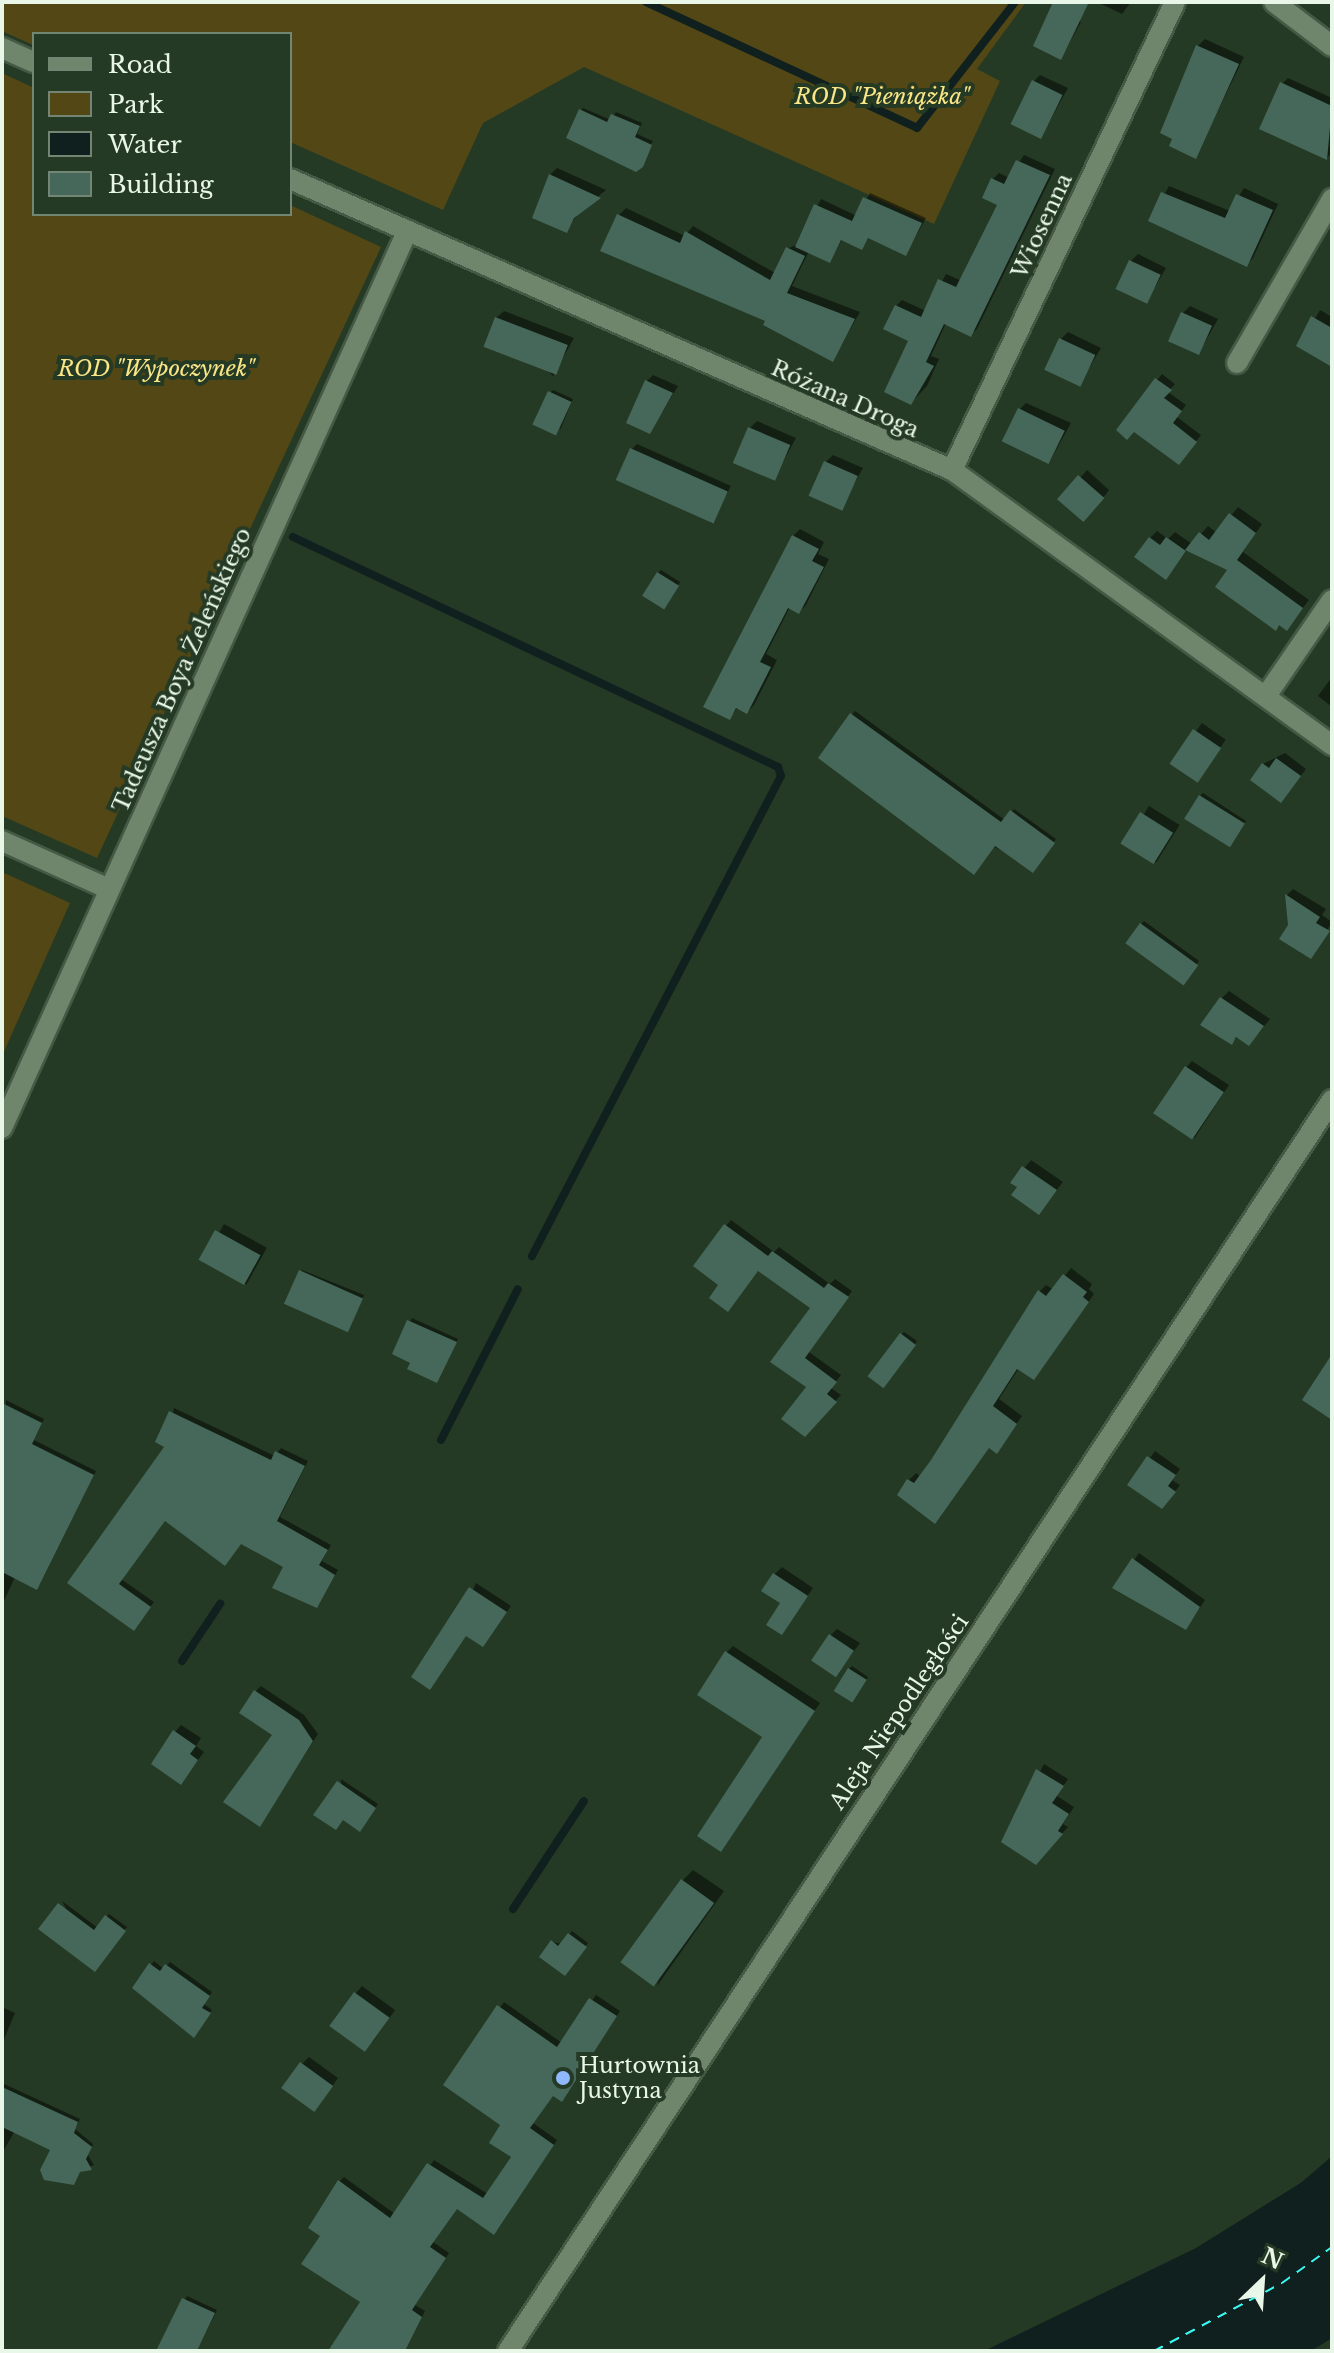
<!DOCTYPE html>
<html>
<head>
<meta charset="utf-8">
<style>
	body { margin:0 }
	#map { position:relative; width:1334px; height:2353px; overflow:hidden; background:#253a24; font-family:"Libre Baskerville",serif }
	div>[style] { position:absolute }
	.green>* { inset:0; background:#524715 }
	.water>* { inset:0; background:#0f201f }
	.shadow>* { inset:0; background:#0007; transform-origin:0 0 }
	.stream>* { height:8px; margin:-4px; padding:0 4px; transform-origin:4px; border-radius:4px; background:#0f201f }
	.ferry>* { height:2px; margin-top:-1px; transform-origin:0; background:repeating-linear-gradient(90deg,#39fdf4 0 10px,transparent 0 18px) }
	.building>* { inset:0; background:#45685a; transform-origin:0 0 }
	.roads { filter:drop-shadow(2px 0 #455945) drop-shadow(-2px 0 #455945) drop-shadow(0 2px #455945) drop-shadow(0 -2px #455945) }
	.minor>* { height:20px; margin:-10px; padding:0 10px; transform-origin:10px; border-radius:10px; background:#6f866d }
	.tertiary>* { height:20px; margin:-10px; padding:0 10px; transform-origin:10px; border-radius:10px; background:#6f866d }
	.dots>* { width:22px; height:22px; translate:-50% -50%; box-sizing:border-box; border:4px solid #253a24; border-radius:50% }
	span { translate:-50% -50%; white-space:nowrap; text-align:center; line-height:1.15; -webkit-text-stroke:8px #253a24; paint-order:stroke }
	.park-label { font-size:22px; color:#fae587; font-style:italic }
	.street-label { font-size:22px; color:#e9f7e9 }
	.poi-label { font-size:22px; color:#e9f7e9 }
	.left { translate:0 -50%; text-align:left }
	.frame { position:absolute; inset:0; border:4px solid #e9f7e9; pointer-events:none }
	.legend { position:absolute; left:32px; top:32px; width:260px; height:184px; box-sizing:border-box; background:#253a24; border:2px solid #738673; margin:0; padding:10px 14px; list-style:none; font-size:24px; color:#e9f7e9 }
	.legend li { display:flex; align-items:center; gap:16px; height:40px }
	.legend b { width:40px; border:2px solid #738673 }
	.north { position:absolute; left:1222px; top:2241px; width:80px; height:80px; -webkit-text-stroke:6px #253a24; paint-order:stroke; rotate:25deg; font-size:22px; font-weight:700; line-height:32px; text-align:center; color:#e9f7e9 }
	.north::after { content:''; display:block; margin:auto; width:28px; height:36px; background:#e9f7e9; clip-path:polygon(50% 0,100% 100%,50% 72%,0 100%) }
</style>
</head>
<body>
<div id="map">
	<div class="green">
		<i style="clip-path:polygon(2px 2px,1026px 2px,977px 69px,1000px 81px,934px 224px,584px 67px,483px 123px,443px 210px,290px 142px,290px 34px,34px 34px,33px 45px,2px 31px)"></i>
		<i style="clip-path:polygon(2px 73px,34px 88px,34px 214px,290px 214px,290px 205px,381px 247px,97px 858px,2px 816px)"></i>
		<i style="clip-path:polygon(2px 872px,70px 903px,2px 1056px)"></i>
	</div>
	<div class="water">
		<i style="clip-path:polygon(1332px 2156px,1332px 2338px,1311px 2351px,984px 2351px,1196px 2248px,1302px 2182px)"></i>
	</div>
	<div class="shadow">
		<i style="clip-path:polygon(1097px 2px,1131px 2px,1122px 14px)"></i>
		<i style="clip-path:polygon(1056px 10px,1081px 22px,1061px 58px)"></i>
		<i style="clip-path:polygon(1205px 39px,1244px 57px,1196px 156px,1198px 46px)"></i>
		<i style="clip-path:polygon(1040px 75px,1068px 88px,1041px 137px,1033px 82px)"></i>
		<i style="clip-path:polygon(1288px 78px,1332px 98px,1332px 152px,1327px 158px,1282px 84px)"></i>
		<i style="clip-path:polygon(583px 108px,611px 120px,616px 112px,642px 123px,637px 134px,653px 141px,638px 166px,580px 111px)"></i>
		<i style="clip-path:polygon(1024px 155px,1055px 169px,977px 329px,970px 335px,946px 323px,931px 356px,939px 359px,927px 386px,911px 403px,911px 340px,896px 306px,902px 300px,926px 311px,946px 274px,962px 281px,999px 204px,993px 179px,999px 173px,1009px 178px)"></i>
		<i style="clip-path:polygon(557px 168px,606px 190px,579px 212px,566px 231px,550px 175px)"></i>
		<i style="clip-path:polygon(1169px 186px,1230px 211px,1244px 188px,1278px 204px,1253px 258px,1246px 265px,1151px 220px)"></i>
		<i style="clip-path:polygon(870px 193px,926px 218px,906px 254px,870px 236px,862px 247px,843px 238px,830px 261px,809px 251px,792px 286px,860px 312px,833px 360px,619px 215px,626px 208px,685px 236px,693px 226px,775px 273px,787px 249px,798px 244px,821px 199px,857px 216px)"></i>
		<i style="clip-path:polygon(1138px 254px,1166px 268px,1147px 301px,1131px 261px)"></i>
		<i style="clip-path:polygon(1190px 306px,1218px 319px,1199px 353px,1183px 313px)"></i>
		<i style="clip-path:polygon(1320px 310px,1332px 317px,1332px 349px,1299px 346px)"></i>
		<i style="clip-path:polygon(504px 311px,574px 338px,553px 376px,496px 318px)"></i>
		<i style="clip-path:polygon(1068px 332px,1101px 348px,1079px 385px,1061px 339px)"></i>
		<i style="clip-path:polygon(1162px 374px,1175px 384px,1168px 392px,1186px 405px,1177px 417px,1201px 435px,1184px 457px,1134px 430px,1119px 430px)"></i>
		<i style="clip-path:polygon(653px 375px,678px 386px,650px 432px,646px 382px)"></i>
		<i style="clip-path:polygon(553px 390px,573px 399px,560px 430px,550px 393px)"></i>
		<i style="clip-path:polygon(1026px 403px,1071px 423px,1050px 461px,1019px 410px)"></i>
		<i style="clip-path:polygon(757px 421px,796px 438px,775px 477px,750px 428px)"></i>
		<i style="clip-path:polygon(637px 444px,731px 486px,711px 523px,632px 449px)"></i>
		<i style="clip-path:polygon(833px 455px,863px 468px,841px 508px,826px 462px)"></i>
		<i style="clip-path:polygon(1087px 470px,1109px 490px,1093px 511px,1061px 500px)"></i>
		<i style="clip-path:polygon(1238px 507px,1262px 524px,1243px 552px,1309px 600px,1287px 628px,1230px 569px,1188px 549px,1172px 571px,1150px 538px,1157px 531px,1168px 539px,1175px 532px,1192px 544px,1208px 526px,1217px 533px)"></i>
		<i style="clip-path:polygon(800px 529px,824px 542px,818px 554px,829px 559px,806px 605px,799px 612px,790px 607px,766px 654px,777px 660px,754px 705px,747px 712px,738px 707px,730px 718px,793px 536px)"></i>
		<i style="clip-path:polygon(661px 570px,680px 582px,667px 604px,658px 573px)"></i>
		<i style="clip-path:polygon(1332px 677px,1332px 707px,1318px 696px)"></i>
		<i style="clip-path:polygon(855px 711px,1005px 820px,1014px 809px,1056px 839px,1035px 868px,820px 757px)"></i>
		<i style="left:1202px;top:723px;width:29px;height:51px;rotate:35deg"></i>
		<i style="clip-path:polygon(1285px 753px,1306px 769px,1287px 794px,1263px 764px)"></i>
		<i style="clip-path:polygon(1203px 793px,1246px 821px,1231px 843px,1200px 796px)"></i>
		<i style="left:1149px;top:806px;width:36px;height:44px;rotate:32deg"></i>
		<i style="clip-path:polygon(1293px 889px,1326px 909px,1322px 915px,1332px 922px,1311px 957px,1290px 926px,1287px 895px)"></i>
		<i style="clip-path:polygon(1144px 921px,1199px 961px,1186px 980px,1141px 924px)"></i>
		<i style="clip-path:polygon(1229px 991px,1270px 1019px,1256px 1036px,1238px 1036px,1232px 1043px,1222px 998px)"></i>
		<i style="clip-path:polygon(1192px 1061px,1229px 1085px,1194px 1139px,1186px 1068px)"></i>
		<i style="clip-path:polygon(1031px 1160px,1063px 1182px,1039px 1213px,1013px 1182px)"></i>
		<i style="clip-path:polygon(731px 1220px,774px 1252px,779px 1247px,830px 1284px,835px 1279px,852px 1291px,809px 1352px,841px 1375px,831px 1388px,841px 1395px,805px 1434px,809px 1387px,773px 1362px,812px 1307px,759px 1269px,721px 1285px,726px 1226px)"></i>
		<i style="left:224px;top:1224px;width:49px;height:42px;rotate:29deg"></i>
		<i style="clip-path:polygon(1071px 1268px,1092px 1284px,1089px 1289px,1094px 1294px,1041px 1370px,1019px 1368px,999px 1399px,1022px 1416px,997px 1451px,990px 1446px,941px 1514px,909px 1480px,916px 1473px,921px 1477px,1040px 1291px,1046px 1285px,1054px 1290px)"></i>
		<i style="clip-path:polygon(302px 1270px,364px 1295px,346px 1330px,299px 1273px)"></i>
		<i style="clip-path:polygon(412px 1318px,458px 1339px,437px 1381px,394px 1353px)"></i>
		<i style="clip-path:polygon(904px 1332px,917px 1341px,886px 1383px,901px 1335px)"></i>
		<i style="clip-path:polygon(6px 1400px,44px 1419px,34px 1440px,96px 1471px,40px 1584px,37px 1587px,15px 1577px,2px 1605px)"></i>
		<i style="clip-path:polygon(174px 1408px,275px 1456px,281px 1448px,308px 1461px,280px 1517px,331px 1545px,322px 1561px,338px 1570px,320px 1601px,286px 1566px,242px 1542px,166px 1519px,121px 1579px,154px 1602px,138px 1624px,70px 1583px,167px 1446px)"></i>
		<i style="clip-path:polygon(1155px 1451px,1180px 1469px,1172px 1480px,1180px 1485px,1168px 1501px,1130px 1485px)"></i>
		<i style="clip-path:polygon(1139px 1553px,1205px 1600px,1191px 1621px,1115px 1588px)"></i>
		<i style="clip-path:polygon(782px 1567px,813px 1588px,782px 1633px,783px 1602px,775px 1574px)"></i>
		<i style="clip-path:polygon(476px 1583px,511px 1606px,488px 1639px,467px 1634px,430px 1688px)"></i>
		<i style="clip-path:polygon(837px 1629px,860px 1643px,836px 1675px,830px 1636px)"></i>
		<i style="clip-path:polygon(733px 1646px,820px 1703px,721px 1850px,764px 1736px,726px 1653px)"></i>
		<i style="clip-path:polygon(852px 1666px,868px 1677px,854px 1698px,849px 1669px)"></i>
		<i style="clip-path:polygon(261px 1686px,304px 1715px,318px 1734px,260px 1824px,275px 1735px,256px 1691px)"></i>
		<i style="clip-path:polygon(181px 1725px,201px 1738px,196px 1746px,204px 1752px,181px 1783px,175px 1732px)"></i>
		<i style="clip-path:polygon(1044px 1764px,1068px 1779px,1057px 1796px,1074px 1807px,1063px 1824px,1068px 1827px,1041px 1856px,1004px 1841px)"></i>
		<i style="clip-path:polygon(341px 1779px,378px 1804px,362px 1826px,343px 1818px)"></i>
		<i style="clip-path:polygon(693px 1870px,724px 1891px,657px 1986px,682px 1881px)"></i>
		<i style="clip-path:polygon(62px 1901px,98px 1928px,109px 1914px,127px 1927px,98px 1966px)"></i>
		<i style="clip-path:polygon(572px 1931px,588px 1943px,567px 1971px,553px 1942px,562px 1944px)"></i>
		<i style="clip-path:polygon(154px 1961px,164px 1969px,170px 1962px,212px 1992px,204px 2004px,212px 2010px,196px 2032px,134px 1987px)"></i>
		<i style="clip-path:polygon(362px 1986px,395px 2010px,372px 2043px,356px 1993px)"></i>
		<i style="clip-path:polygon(596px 1995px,620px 2011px,566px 2095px,553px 2094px,533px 2123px,557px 2140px,499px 2228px,494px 2233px,457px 2207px,433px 2242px,449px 2253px,415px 2305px,425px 2311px,405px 2351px,330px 2351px,362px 2301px,322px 2236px,340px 2181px,344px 2177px,395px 2214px,434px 2160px,488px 2194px,513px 2157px,503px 2125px,446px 2084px,504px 2002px,562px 2043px)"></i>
		<i style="clip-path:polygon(2px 2007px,15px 2013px,2px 2044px)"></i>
		<i style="clip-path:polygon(309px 2057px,338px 2078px,321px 2102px,302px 2064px)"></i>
		<i style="clip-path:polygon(2px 2083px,80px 2119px,75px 2129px,93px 2144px,88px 2155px,94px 2165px,81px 2170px,53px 2149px,15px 2131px,2px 2153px)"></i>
		<i style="clip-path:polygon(187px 2296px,217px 2310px,197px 2351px,159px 2351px)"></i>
	</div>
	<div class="stream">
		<i style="left:646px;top:2px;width:299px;rotate:24.9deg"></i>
		<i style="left:917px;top:128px;width:160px;rotate:-52.1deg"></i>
		<i style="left:293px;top:537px;width:537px;rotate:25.37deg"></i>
		<i style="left:778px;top:767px;width:9px;rotate:72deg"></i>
		<i style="left:781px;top:776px;width:541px;rotate:117.42deg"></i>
		<i style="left:441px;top:1440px;width:169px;rotate:-63deg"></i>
		<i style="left:182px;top:1661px;width:69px;rotate:-56.3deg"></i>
		<i style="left:513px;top:1909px;width:129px;rotate:-56.7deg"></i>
	</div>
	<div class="ferry">
		<i style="left:1154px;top:2351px;width:145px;rotate:-28deg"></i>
		<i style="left:1282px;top:2283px;width:62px;rotate:-35.8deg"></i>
	</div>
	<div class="building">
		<i style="clip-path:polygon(1053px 2px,1089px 2px,1061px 60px,1033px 46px)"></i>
		<i style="clip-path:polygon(1196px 45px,1239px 64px,1196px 159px,1169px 146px,1172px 139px,1160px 133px)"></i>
		<i style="left:1032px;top:80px;width:34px;height:49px;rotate:26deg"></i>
		<i style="clip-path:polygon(1280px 82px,1332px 106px,1327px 160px,1259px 129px)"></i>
		<i style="clip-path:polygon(579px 109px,607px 122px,611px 114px,640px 126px,635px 137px,652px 145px,643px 167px,636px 172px,566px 138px)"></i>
		<i style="clip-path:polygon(1016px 160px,1050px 175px,971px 337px,944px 324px,926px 362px,934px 366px,911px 405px,884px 392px,908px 341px,883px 329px,895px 305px,921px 317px,938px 279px,956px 287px,997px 205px,982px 198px,991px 178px,1004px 184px)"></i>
		<i style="clip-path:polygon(549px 174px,601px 198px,574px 218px,567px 233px,532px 218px)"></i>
		<i style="clip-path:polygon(1161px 192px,1225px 218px,1236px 194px,1273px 210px,1247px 267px,1148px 221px)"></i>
		<i style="clip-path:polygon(863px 197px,922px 223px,906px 256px,868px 238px,862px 250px,841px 240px,830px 263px,795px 247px,814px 204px,852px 221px)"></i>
		<i style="clip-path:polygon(617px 214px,680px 243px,685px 231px,770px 280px,786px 247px,805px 256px,787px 293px,855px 319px,833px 362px,763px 325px,765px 321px,600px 251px)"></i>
		<i style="left:1129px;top:260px;width:35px;height:32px;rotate:25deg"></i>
		<i style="left:1181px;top:312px;width:34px;height:32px;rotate:24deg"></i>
		<i style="clip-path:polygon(1311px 316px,1332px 328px,1332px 367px,1296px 346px)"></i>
		<i style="left:495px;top:317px;width:78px;height:32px;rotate:21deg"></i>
		<i style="left:1059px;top:338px;width:40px;height:35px;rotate:25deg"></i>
		<i style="clip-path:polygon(1155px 378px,1172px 390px,1164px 398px,1182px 411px,1173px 423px,1197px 442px,1179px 465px,1134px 432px,1127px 440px,1116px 430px)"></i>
		<i style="clip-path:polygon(645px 380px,673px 393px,650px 434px,626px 423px)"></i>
		<i style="left:548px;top:391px;width:26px;height:37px;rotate:25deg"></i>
		<i style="left:1018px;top:408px;width:52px;height:37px;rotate:26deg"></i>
		<i style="left:748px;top:427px;width:46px;height:39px;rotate:23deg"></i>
		<i style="left:630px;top:448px;width:107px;height:35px;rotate:24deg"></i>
		<i style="left:824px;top:461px;width:37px;height:38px;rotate:24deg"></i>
		<i style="left:1078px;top:475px;width:35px;height:32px;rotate:41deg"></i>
		<i style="clip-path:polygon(1229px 513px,1256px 533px,1237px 560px,1303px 608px,1287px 631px,1279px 625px,1276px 631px,1215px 587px,1227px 570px,1185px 550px,1199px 532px,1209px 540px)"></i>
		<i style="clip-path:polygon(792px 535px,819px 549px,812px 561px,824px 567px,799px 614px,788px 608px,760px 662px,771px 667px,747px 714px,736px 708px,730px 720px,703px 707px)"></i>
		<i style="clip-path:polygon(1149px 537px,1160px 545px,1166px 537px,1186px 551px,1166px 580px,1134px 557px)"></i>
		<i style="left:657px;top:572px;width:26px;height:28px;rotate:32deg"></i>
		<i style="clip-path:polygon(850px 713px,1001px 822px,1010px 810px,1055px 843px,1033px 873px,995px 846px,974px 875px,818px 758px)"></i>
		<i style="left:1193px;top:729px;width:34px;height:42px;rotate:34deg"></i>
		<i style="clip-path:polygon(1276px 758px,1301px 776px,1281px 803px,1250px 780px,1262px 763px,1269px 768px)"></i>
		<i style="left:1199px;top:795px;width:54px;height:28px;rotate:32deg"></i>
		<i style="left:1140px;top:812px;width:39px;height:37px;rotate:32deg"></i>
		<i style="clip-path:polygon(1285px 894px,1320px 917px,1316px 923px,1330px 931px,1311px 959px,1279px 939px,1288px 925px)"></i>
		<i style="left:1140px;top:923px;width:72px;height:25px;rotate:36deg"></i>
		<i style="clip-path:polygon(1220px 997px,1264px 1026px,1249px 1046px,1236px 1037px,1232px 1045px,1200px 1025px)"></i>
		<i style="left:1185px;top:1066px;width:47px;height:57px;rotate:34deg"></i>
		<i style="clip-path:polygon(1022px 1166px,1057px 1190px,1039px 1215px,1011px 1195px,1017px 1187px,1010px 1183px)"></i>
		<i style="clip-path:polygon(724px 1224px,768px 1256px,772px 1251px,824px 1288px,828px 1283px,849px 1297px,805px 1358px,837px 1382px,827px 1394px,837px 1402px,805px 1437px,781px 1419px,806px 1387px,770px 1362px,810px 1308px,758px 1271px,728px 1312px,709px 1298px,718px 1285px,693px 1266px)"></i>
		<i style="left:215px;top:1230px;width:52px;height:34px;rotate:29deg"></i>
		<i style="left:299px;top:1270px;width:70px;height:37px;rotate:24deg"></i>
		<i style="clip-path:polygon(1063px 1274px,1087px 1292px,1083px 1297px,1089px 1302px,1034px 1380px,1017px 1369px,993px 1406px,1017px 1424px,997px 1454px,989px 1448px,935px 1524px,897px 1495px,907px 1479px,914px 1483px,931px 1460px,1038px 1290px,1046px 1296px)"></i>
		<i style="clip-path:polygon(407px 1320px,457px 1342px,437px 1383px,407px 1369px,410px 1363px,392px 1354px)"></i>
		<i style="left:900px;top:1333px;width:20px;height:54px;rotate:37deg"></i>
		<i style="clip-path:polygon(1332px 1354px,1332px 1420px,1302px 1400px)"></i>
		<i style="clip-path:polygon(2px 1403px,42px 1423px,32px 1444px,94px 1475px,37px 1590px,2px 1572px)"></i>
		<i style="clip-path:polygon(169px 1411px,271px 1460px,275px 1451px,305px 1466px,277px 1521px,328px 1550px,319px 1565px,335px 1575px,317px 1608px,272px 1588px,283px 1567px,241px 1544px,225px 1566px,165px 1521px,119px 1584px,151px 1607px,134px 1631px,67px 1583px,164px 1447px,155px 1442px)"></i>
		<i style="clip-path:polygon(1147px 1456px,1176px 1475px,1168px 1486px,1176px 1492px,1162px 1509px,1127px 1485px)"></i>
		<i style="clip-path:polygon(1132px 1558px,1200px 1607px,1186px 1630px,1112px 1588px)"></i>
		<i style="clip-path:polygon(773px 1573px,808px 1596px,782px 1635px,766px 1625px,780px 1603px,761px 1591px)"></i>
		<i style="clip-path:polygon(469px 1587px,507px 1612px,483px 1647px,466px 1636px,430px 1690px,411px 1677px)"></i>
		<i style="left:829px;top:1634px;width:30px;height:32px;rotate:34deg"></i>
		<i style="clip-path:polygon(725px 1651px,815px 1711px,721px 1852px,697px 1836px,762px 1737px,697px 1695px)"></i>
		<i style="left:848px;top:1668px;width:22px;height:27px;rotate:32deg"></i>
		<i style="clip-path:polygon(254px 1690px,299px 1720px,313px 1741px,260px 1827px,223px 1802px,272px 1735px,239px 1713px)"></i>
		<i style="clip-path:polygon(173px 1730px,196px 1746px,190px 1754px,198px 1760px,181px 1785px,151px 1764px)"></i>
		<i style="clip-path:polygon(1036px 1769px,1064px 1786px,1052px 1803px,1069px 1814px,1058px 1831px,1063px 1834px,1036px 1865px,1001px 1842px)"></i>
		<i style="clip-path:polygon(337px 1781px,376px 1808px,360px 1832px,343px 1820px,336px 1830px,313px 1815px)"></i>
		<i style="left:681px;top:1879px;width:41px;height:103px;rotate:36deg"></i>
		<i style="clip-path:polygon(58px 1903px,94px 1930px,105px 1915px,126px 1931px,95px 1972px,38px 1929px)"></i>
		<i style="clip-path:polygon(568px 1933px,587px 1947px,565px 1976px,539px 1957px,551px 1940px,558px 1946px)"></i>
		<i style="clip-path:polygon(149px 1963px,160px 1971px,165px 1964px,210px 1996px,202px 2008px,211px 2013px,194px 2038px,132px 1988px)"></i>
		<i style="left:354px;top:1992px;width:44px;height:42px;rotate:36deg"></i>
		<i style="clip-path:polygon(589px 1998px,617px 2016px,562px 2102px,553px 2096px,530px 2128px,554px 2145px,494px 2235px,457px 2209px,430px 2247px,446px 2258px,412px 2310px,422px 2317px,405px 2351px,328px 2351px,360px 2302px,301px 2264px,320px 2236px,308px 2228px,338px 2180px,390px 2218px,427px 2163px,483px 2198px,511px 2157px,489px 2143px,500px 2125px,443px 2085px,497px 2005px,557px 2047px)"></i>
		<i style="left:300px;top:2062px;width:41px;height:32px;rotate:36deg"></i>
		<i style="clip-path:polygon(2px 2087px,78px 2122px,74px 2133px,92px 2147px,86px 2159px,92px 2170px,80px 2172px,74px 2185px,44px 2180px,40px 2170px,50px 2150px,2px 2127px)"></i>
		<i style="clip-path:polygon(182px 2298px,215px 2313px,197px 2351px,156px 2351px)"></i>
	</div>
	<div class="roads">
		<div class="minor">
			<i style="left:1274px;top:2px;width:73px;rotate:37.2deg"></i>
			<i style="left:2px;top:48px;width:35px;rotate:24deg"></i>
			<i style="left:290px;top:179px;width:723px;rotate:23.73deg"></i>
			<i style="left:952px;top:470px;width:469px;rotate:35.9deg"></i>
			<i style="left:1237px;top:363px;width:190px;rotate:-59.9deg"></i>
			<i style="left:952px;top:470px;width:518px;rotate:-64.52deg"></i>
			<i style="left:1266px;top:696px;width:116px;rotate:-55.5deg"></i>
			<i style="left:2px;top:841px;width:117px;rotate:24.2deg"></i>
			<i style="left:2px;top:1128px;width:983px;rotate:-65.68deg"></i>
		</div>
		<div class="tertiary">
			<i style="left:508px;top:2351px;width:1498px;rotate:-56.63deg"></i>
		</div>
	</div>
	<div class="dots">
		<i style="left:563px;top:2078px;background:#8fb8fd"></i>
	</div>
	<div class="park-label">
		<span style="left:882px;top:97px">ROD "Pieniążka"</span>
		<span style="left:156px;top:369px">ROD "Wypoczynek"</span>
	</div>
	<div class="street-label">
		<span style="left:1042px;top:226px;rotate:-65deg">Wiosenna</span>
		<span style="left:845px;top:399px;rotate:24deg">Różana Droga</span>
		<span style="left:182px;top:670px;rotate:-66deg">Tadeusza Boya Żeleńskiego</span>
		<span style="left:899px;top:1712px;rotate:-56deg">Aleja Niepodległości</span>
	</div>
	<div class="poi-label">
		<span class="left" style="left:579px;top:2078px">Hurtownia<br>Justyna</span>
	</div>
	<div class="frame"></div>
	<ul class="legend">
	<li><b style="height:10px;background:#6f866d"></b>Road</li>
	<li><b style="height:22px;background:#524715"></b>Park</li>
	<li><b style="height:22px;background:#0f201f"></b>Water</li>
	<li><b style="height:22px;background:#45685a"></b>Building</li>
	</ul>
	<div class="north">N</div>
</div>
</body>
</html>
